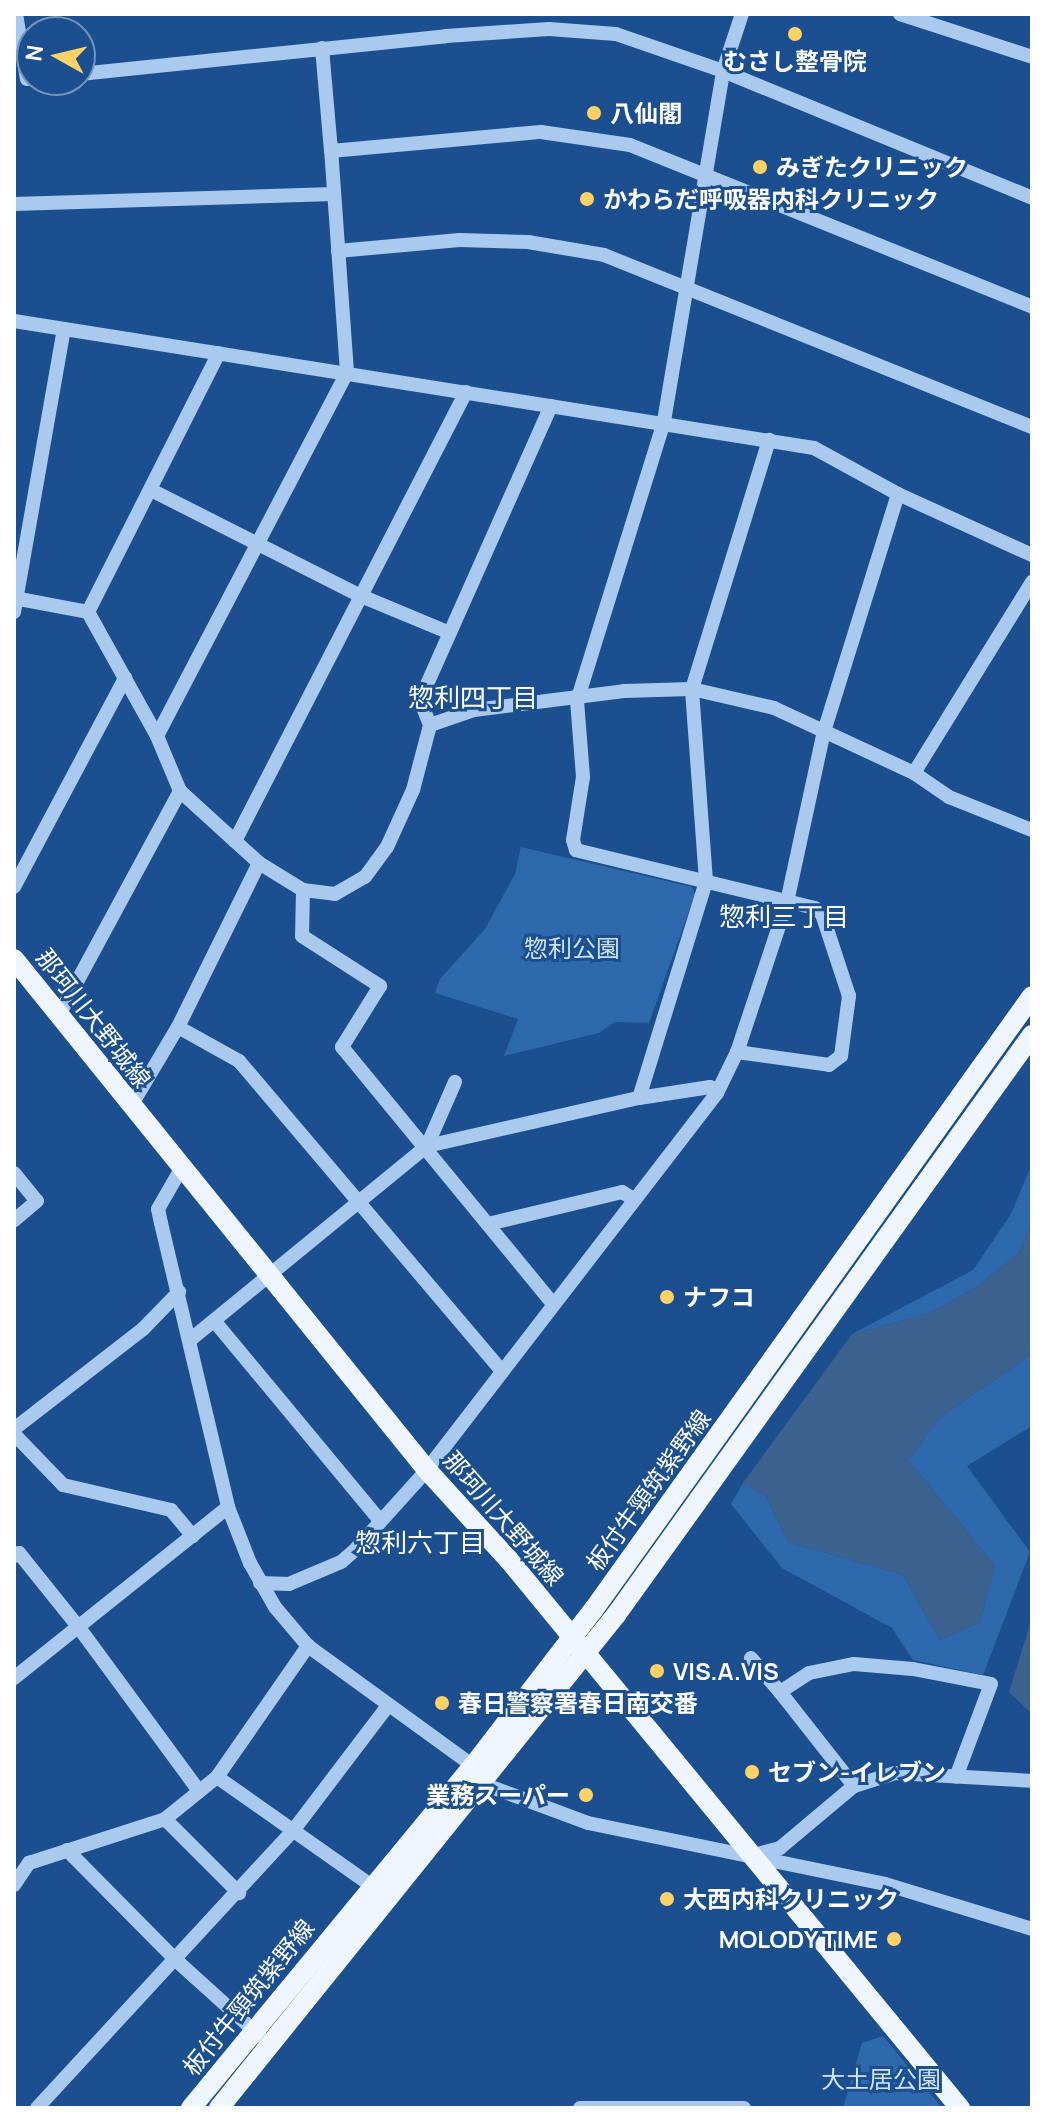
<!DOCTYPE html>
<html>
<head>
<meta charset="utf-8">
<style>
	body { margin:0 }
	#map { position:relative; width:1046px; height:2122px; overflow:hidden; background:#1b4f8f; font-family:Manrope,"Noto Sans JP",sans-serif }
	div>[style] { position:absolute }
	.green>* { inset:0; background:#2e69ad }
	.water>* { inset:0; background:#3c6290 }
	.minor>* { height:14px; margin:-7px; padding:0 7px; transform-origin:7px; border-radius:7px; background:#a9c9ee }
	.major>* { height:20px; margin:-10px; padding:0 10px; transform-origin:10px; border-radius:10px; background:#f0f6ff }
	.dots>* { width:22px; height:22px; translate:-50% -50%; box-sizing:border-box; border:4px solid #1b4f8f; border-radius:50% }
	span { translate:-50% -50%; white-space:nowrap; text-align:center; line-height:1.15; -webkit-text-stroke:6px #1b4f8f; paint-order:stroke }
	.poi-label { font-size:24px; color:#fff; font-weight:700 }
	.left { translate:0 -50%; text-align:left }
	.right { translate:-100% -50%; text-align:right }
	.park-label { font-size:24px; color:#cfe3fa }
	.street-label { font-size:24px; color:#fff }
	.neighbourhood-label { font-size:26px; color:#fff }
	.frame { position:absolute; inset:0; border:16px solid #fff; pointer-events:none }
	.north { position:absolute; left:16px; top:16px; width:80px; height:80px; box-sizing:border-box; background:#1b4f8f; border:2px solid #7695bc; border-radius:50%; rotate:278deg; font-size:22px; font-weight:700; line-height:32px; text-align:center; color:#fff }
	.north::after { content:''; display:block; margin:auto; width:28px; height:36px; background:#ffd166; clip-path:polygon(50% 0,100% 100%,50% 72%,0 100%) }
</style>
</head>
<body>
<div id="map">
	<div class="green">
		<i style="clip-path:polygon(521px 847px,692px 887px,695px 894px,649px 1023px,615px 1022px,599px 1033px,504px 1056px,518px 1019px,435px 993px,440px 979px,485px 929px,515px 874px)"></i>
		<i style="clip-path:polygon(1032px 1164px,1032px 1223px,1019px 1253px,978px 1286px,930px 1313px,852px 1334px,973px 1270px,1011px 1214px)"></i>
		<i style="clip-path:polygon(1032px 1354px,1032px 1426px,967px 1466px,1030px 1552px,983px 1675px,913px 1660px,892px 1628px,782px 1568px,731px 1504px,743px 1483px,766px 1496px,788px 1542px,903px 1575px,940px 1640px,980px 1622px,995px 1566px,908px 1460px,939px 1418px)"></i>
		<i style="clip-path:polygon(883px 2036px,942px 2108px,843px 2108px,862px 2043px)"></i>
	</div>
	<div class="water">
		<i style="clip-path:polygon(1032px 1223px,1032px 1354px,939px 1418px,908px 1460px,995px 1566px,980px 1622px,940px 1640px,903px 1575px,788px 1542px,766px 1496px,743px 1483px,852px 1334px,930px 1313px,978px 1286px,1019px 1253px)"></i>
		<i style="clip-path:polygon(1032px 1618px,1032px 1714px,1009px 1692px)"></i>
	</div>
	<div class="minor">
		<i style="left:16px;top:14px;width:66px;rotate:80.4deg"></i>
		<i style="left:900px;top:14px;width:139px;rotate:18deg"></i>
		<i style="left:322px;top:48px;width:103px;rotate:85deg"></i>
		<i style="left:331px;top:151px;width:211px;rotate:-5.2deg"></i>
		<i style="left:541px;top:132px;width:90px;rotate:8.3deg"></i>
		<i style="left:630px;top:145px;width:433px;rotate:21.9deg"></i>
		<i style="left:80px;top:74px;width:368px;rotate:-5.9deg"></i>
		<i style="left:446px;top:36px;width:103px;rotate:-3.9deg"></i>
		<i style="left:549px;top:29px;width:67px;rotate:4.3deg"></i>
		<i style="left:616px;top:34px;width:113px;rotate:19.1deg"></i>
		<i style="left:723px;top:71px;width:334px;rotate:22.3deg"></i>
		<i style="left:14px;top:204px;width:320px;rotate:-1.8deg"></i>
		<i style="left:338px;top:251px;width:122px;rotate:-5.2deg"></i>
		<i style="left:460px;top:240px;width:68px;rotate:1.7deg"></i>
		<i style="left:528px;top:242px;width:77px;rotate:9.7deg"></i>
		<i style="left:604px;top:255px;width:461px;rotate:21.9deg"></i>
		<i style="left:14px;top:321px;width:810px;rotate:9.02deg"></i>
		<i style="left:814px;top:448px;width:96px;rotate:28.7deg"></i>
		<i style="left:898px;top:494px;width:248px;rotate:107.3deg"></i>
		<i style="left:824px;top:731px;width:175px;rotate:102.2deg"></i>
		<i style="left:787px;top:902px;width:158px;rotate:108.4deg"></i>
		<i style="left:737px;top:1052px;width:46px;rotate:116deg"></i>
		<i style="left:717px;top:1093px;width:476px;rotate:127.6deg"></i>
		<i style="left:427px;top:1470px;width:108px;rotate:132deg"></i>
		<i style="left:355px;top:1550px;width:18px;rotate:139deg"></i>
		<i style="left:341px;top:1562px;width:56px;rotate:157.1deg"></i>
		<i style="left:289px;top:1584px;width:29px;rotate:-178deg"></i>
		<i style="left:151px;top:490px;width:235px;rotate:26.8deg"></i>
		<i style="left:361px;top:596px;width:96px;rotate:22.6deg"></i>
		<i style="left:898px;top:494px;width:147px;rotate:24.5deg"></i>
		<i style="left:14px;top:598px;width:75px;rotate:10.7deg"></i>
		<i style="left:88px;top:612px;width:290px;rotate:-63.2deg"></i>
		<i style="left:14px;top:612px;width:287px;rotate:-80deg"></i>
		<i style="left:88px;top:612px;width:142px;rotate:60.9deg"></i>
		<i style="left:157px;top:736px;width:60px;rotate:67.3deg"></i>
		<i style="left:180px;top:791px;width:107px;rotate:42.3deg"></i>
		<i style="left:259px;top:863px;width:52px;rotate:31.5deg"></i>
		<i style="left:303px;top:890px;width:32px;rotate:7deg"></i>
		<i style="left:335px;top:894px;width:34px;rotate:-30deg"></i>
		<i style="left:365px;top:877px;width:37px;rotate:-54deg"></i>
		<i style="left:387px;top:847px;width:63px;rotate:-65.5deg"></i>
		<i style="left:413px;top:790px;width:67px;rotate:-75.3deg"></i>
		<i style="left:430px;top:725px;width:46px;rotate:-18.8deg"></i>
		<i style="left:474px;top:710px;width:151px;rotate:-7.2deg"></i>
		<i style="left:624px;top:691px;width:68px;rotate:-1.7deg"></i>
		<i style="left:692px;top:689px;width:84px;rotate:13deg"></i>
		<i style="left:774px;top:708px;width:154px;rotate:24.9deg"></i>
		<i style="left:914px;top:773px;width:42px;rotate:34.4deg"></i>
		<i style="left:949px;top:797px;width:89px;rotate:21.7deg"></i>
		<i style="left:430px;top:725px;width:27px;rotate:-112deg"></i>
		<i style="left:420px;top:700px;width:322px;rotate:-66deg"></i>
		<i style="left:157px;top:736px;width:411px;rotate:-62.4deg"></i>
		<i style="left:347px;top:372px;width:222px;rotate:-94.1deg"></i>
		<i style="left:914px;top:773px;width:225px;rotate:-58.3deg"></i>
		<i style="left:235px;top:841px;width:505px;rotate:-62.78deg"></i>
		<i style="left:14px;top:887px;width:237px;rotate:-62deg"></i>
		<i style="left:303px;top:890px;width:46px;rotate:91.2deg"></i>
		<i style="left:302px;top:936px;width:93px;rotate:32.7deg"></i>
		<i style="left:380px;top:986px;width:72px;rotate:121.9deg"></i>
		<i style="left:342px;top:1047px;width:331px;rotate:50.6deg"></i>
		<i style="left:59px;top:1015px;width:255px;rotate:-61.6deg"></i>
		<i style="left:178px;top:1027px;width:70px;rotate:29.1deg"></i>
		<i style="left:239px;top:1061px;width:407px;rotate:49.7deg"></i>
		<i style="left:737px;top:1052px;width:93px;rotate:8deg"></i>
		<i style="left:829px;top:1065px;width:15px;rotate:-37deg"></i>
		<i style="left:841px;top:1056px;width:61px;rotate:-82.4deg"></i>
		<i style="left:849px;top:996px;width:86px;rotate:-108.2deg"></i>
		<i style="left:822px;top:914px;width:9px;rotate:-139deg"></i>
		<i style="left:815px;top:908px;width:246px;rotate:-166.4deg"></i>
		<i style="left:576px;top:850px;width:10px;rotate:-107deg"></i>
		<i style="left:573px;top:840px;width:64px;rotate:-81deg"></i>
		<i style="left:583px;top:777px;width:76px;rotate:-94.5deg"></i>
		<i style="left:577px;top:701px;width:293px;rotate:-72.7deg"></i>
		<i style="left:664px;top:421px;width:355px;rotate:-80.4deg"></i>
		<i style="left:723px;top:71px;width:60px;rotate:-71.6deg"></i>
		<i style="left:639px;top:1098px;width:227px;rotate:-72.8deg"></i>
		<i style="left:706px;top:881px;width:193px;rotate:-94.2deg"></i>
		<i style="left:692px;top:689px;width:261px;rotate:-72.8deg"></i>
		<i style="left:131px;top:1106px;width:92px;rotate:-59.3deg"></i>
		<i style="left:178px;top:1027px;width:183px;rotate:-63.7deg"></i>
		<i style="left:427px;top:1146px;width:70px;rotate:-66.4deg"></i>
		<i style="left:181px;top:1169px;width:46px;rotate:119.9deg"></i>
		<i style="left:158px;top:1209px;width:14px;rotate:78deg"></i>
		<i style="left:161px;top:1223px;width:292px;rotate:76.7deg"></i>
		<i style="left:228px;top:1507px;width:60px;rotate:68.6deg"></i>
		<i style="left:250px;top:1563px;width:51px;rotate:60.4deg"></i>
		<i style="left:275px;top:1607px;width:51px;rotate:49.8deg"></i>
		<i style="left:308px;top:1646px;width:204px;rotate:36deg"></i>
		<i style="left:14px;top:1173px;width:36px;rotate:51deg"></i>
		<i style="left:37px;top:1201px;width:30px;rotate:140deg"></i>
		<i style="left:488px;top:1224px;width:138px;rotate:-13.4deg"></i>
		<i style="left:622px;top:1192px;width:12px;rotate:31deg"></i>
		<i style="left:216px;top:1323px;width:255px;rotate:50.3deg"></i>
		<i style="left:190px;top:1340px;width:306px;rotate:-39.3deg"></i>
		<i style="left:427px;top:1146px;width:217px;rotate:-12.8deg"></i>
		<i style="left:639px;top:1098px;width:72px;rotate:-8.8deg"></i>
		<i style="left:710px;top:1087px;width:9px;rotate:41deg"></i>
		<i style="left:14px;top:1429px;width:163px;rotate:-37.8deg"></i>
		<i style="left:143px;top:1329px;width:52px;rotate:-45.8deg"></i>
		<i style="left:14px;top:1434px;width:71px;rotate:46.1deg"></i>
		<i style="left:63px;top:1485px;width:111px;rotate:13deg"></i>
		<i style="left:171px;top:1510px;width:34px;rotate:50deg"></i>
		<i style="left:14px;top:1556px;width:6px;rotate:-31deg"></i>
		<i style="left:19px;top:1553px;width:97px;rotate:51.2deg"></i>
		<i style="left:80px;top:1629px;width:201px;rotate:53.7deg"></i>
		<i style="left:751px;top:1658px;width:45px;rotate:49.5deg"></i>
		<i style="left:14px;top:1678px;width:274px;rotate:-38.6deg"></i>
		<i style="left:217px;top:1777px;width:189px;rotate:35.1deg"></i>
		<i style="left:483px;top:1784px;width:112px;rotate:20.4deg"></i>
		<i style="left:588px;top:1823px;width:303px;rotate:11.6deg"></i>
		<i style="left:885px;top:1884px;width:154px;rotate:17deg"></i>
		<i style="left:854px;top:1786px;width:120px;rotate:-128.2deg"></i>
		<i style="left:780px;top:1692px;width:35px;rotate:-33deg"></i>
		<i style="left:809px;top:1673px;width:46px;rotate:-11.3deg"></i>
		<i style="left:854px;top:1664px;width:59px;rotate:4.8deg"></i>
		<i style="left:913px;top:1669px;width:79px;rotate:10.9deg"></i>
		<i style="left:991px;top:1684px;width:99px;rotate:110.6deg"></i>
		<i style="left:165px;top:1819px;width:105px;rotate:45deg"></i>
		<i style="left:67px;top:1850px;width:156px;rotate:45.3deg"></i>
		<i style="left:177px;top:1961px;width:112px;rotate:42.1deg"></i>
		<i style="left:754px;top:1855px;width:27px;rotate:-15deg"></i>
		<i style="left:780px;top:1848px;width:97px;rotate:-40deg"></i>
		<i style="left:854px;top:1786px;width:43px;rotate:-17.6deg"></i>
		<i style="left:895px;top:1773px;width:137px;rotate:3.3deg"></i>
		<i style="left:14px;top:1885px;width:27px;rotate:-56deg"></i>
		<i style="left:29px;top:1863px;width:143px;rotate:-17.9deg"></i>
		<i style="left:165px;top:1819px;width:67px;rotate:-38.9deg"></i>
		<i style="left:217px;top:1777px;width:160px;rotate:-55.2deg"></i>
		<i style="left:37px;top:2108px;width:376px;rotate:-47.3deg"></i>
		<i style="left:292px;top:1832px;width:157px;rotate:-52.8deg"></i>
		<i style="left:580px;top:2108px;width:164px"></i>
	</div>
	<div class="major">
		<i style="left:14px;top:959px;width:657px;rotate:51.05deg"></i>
		<i style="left:427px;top:1470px;width:122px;rotate:47.7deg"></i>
		<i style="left:509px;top:1560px;width:710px;rotate:50.55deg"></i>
		<i style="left:191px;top:2108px;width:443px;rotate:-50.5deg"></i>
		<i style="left:473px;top:1766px;width:198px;rotate:-52.4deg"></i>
		<i style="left:594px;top:1609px;width:753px;rotate:-54.45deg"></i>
		<i style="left:219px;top:2108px;width:633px;rotate:-51.16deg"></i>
		<i style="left:616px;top:1615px;width:714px;rotate:-54.35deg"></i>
	</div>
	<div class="dots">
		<i style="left:795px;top:34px;background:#ffd166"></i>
		<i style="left:594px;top:113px;background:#ffd166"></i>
		<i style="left:760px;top:167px;background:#ffd166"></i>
		<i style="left:587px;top:199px;background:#ffd166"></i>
		<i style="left:667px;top:1297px;background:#ffd166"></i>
		<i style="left:657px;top:1671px;background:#ffd166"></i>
		<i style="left:442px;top:1703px;background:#ffd166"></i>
		<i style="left:752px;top:1772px;background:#ffd166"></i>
		<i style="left:586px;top:1795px;background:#ffd166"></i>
		<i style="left:667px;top:1899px;background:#ffd166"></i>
		<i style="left:894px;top:1939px;background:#ffd166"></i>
	</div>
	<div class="poi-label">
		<span style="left:795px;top:61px">むさし整骨院</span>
		<span class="left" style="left:610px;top:113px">八仙閣</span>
		<span class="left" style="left:776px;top:167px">みぎたクリニック</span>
		<span class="left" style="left:603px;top:199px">かわらだ呼吸器内科クリニック</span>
		<span class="left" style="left:683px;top:1297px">ナフコ</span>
		<span class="left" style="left:673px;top:1671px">VIS.A.VIS</span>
		<span class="left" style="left:458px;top:1703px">春日警察署春日南交番</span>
		<span class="left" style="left:768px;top:1772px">セブン-イレブン</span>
		<span class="right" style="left:570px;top:1795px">業務スーパー</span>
		<span class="left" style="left:683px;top:1899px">大西内科クリニック</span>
		<span class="right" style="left:878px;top:1939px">MOLODY TIME</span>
	</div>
	<div class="park-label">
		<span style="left:572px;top:948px">惣利公園</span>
		<span style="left:881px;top:2079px">大土居公園</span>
	</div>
	<div class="street-label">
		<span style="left:94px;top:1018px;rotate:52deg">那珂川大野城線</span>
		<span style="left:648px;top:1490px;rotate:-54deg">板付牛頸筑紫野線</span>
		<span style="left:504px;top:1518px;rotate:49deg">那珂川大野城線</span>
		<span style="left:248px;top:1997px;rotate:-51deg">板付牛頸筑紫野線</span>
	</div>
	<div class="neighbourhood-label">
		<span style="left:473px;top:698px">惣利四丁目</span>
		<span style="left:784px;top:917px">惣利三丁目</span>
		<span style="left:420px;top:1543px">惣利六丁目</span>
	</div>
	<div class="frame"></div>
	<div class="north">N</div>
</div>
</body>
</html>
